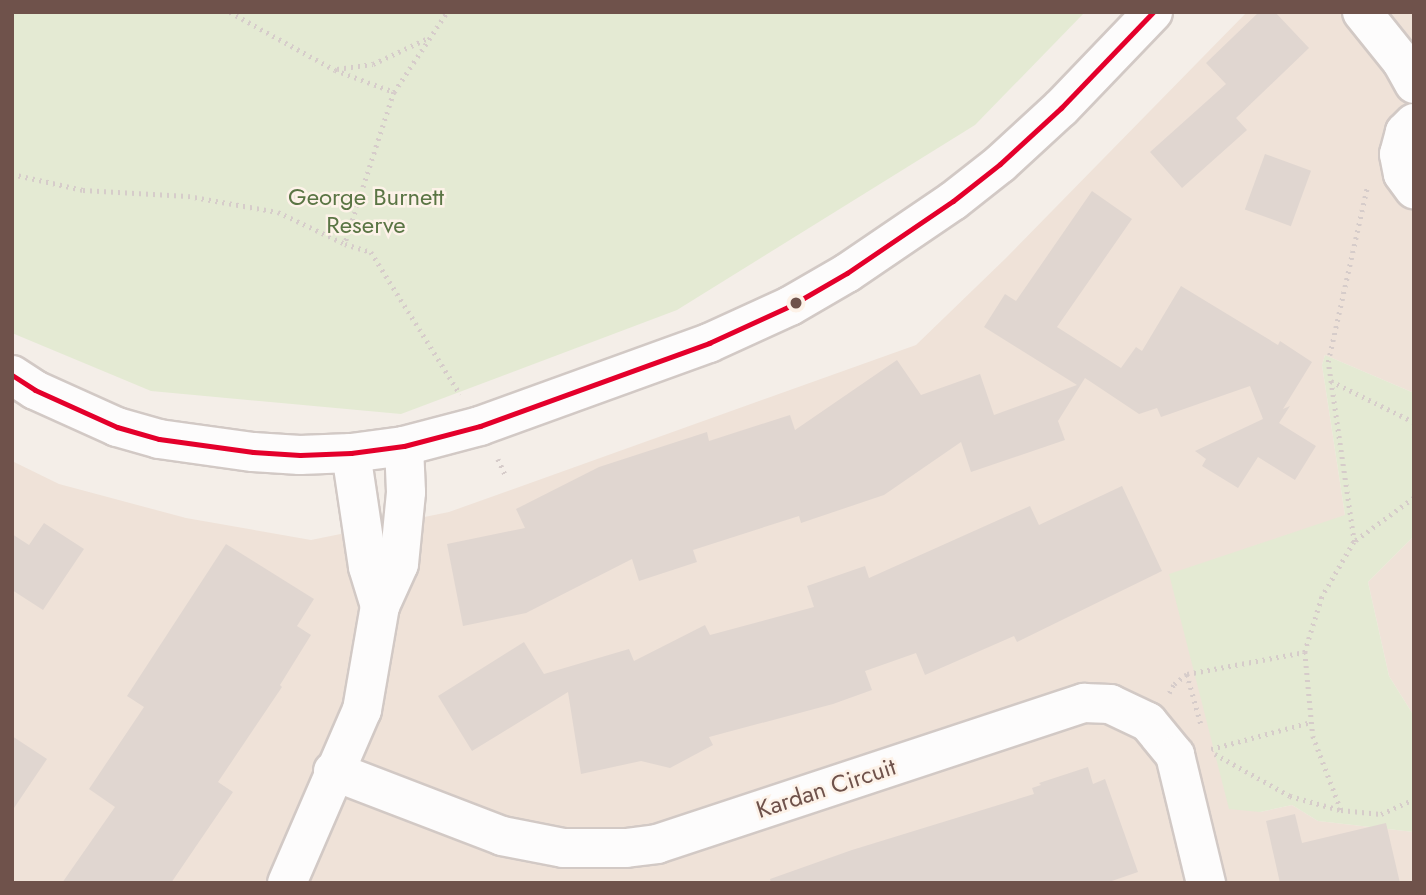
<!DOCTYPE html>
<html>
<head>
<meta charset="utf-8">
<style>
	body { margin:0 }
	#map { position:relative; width:1426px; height:895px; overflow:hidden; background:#f4eee8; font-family:Jost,sans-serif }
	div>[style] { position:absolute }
	.residential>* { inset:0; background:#efe2d8 }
	.green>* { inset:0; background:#e4ead3 }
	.building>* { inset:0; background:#e0d6d0; transform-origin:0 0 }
	.path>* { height:4.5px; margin-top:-2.25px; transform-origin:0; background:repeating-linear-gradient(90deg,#d6ccca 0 2px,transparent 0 7px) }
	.roads { filter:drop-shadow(2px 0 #d2c9c5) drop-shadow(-2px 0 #d2c9c5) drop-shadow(0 2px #d2c9c5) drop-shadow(0 -2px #d2c9c5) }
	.minor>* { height:38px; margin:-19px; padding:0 19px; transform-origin:19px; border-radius:19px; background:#fdfcfc }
	.bus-1>* { height:5px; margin:-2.5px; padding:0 2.5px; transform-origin:2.5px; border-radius:2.5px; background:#e4002b }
	.dots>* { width:19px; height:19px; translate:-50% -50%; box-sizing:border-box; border:4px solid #fdf2e8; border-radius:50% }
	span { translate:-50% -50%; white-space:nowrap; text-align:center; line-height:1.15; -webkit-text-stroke:5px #fdf2e8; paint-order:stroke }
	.park-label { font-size:24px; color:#5a7544 }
	.street-label { font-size:24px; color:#6f524b }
	.frame { position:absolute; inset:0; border:14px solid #6f524b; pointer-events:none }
</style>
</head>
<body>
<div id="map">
	<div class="residential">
		<i style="clip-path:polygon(1247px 12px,1414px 12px,1414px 393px,1325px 355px,1322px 365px,1345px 515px,1260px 812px,1292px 805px,1318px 821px,1414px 832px,1414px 883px,12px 883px,12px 461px,59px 484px,186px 518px,311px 540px,449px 512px,916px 345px,1006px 258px)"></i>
		<i style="clip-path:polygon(1414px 536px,1414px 716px,1389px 676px,1368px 582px)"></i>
	</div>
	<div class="green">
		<i style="clip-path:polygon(12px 12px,1085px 12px,975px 125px,677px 310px,401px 414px,151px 391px,12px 333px)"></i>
		<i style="clip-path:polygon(1325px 355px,1414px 393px,1414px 536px,1368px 582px,1389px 676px,1414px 716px,1414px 832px,1318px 821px,1292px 805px,1260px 812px,1229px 809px,1169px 574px,1345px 515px,1322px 365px)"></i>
	</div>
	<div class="building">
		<i style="clip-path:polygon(1259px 12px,1275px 12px,1309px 48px,1236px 118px,1247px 130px,1182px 188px,1150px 152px,1226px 84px,1206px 63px)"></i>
		<i style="left:1265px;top:154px;width:49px;height:59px;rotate:20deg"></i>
		<i style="clip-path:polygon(1092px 191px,1132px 219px,1057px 327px,1121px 368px,1136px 347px,1142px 351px,1181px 286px,1278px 345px,1280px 341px,1312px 362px,1283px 409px,1290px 406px,1279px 423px,1316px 446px,1295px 480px,1258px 457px,1238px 488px,1202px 466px,1206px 459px,1195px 451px,1263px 419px,1250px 386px,1161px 417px,1157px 408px,1139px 414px,1085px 378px,1058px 421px,1065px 440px,971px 472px,961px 442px,884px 495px,801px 523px,799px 516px,693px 550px,697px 562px,639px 581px,632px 559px,526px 613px,463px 626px,447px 544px,525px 528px,516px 509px,599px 467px,707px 432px,709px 441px,790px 415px,795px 430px,897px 360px,921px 395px,980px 374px,994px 415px,1077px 385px,984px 327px,1005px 294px,1016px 301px)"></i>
		<i style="clip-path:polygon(1122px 486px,1162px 571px,1017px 642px,1014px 636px,925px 675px,916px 653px,865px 671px,872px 690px,833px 704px,709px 737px,713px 745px,670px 768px,641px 761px,581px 774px,568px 692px,472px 751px,438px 696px,524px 642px,544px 674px,629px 649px,634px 661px,705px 625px,710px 635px,814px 607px,807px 586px,865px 566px,869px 578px,1030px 506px,1039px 525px)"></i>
		<i style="clip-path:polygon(44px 523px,84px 549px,43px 610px,12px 590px,12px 534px,29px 545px)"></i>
		<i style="clip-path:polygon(226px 544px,314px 599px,297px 626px,311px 635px,280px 685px,282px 687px,218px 782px,233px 792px,171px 883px,62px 883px,115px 807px,89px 789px,144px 707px,127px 696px)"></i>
		<i style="clip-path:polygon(12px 736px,47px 759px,12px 811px)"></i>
		<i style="clip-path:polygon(1088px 767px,1093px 784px,1105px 779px,1138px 872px,1106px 883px,771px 883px,770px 879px,852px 850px,1034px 794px,1032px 788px,1041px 785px,1039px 783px)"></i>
		<i style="clip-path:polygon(1295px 814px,1302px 843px,1386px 823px,1400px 883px,1280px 883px,1266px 821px)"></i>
	</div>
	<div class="path">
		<i style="left:230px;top:12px;width:120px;rotate:28.9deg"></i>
		<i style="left:335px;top:70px;width:63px;rotate:20.4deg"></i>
		<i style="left:394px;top:92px;width:160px;rotate:107.9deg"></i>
		<i style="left:337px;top:69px;width:36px;rotate:-8deg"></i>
		<i style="left:373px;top:64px;width:61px;rotate:-25.3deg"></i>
		<i style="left:394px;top:92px;width:96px;rotate:-56.5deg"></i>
		<i style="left:12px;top:174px;width:73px;rotate:12.7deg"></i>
		<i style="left:83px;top:190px;width:105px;rotate:3.3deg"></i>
		<i style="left:188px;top:196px;width:91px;rotate:10.1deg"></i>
		<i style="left:278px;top:212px;width:74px;rotate:25.5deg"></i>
		<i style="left:345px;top:244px;width:27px;rotate:17deg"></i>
		<i style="left:371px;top:252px;width:168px;rotate:57.9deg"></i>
		<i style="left:1331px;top:381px;width:93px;rotate:26.3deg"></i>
		<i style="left:498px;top:459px;width:17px;rotate:65deg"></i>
		<i style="left:1414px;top:498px;width:74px;rotate:143.7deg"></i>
		<i style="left:1354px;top:542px;width:64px;rotate:120.2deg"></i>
		<i style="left:1322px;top:597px;width:58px;rotate:107.2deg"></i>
		<i style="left:1305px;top:652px;width:84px;rotate:84.6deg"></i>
		<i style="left:1313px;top:736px;width:79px;rotate:69.3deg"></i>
		<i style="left:1341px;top:810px;width:40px;rotate:5.7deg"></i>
		<i style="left:1381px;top:814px;width:36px;rotate:-24deg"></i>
		<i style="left:1354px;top:542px;width:182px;rotate:-98.2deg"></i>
		<i style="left:1328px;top:362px;width:178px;rotate:-77.4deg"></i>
		<i style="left:1187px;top:674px;width:52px;rotate:74.4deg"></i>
		<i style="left:1169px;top:693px;width:10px;rotate:-61deg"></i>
		<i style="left:1174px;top:684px;width:16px;rotate:-38deg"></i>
		<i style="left:1187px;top:674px;width:120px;rotate:-10.6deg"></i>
		<i style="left:1211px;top:749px;width:104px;rotate:-15.1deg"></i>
		<i style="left:1215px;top:754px;width:86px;rotate:29.2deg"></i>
		<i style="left:1290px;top:796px;width:52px;rotate:15.6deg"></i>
	</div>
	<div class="roads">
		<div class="minor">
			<i style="left:1362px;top:12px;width:64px;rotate:51.3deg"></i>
			<i style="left:1402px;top:62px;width:25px;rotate:61deg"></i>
			<i style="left:1414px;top:123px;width:13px;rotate:135deg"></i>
			<i style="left:1405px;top:132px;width:23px;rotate:105deg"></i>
			<i style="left:1399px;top:154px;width:20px;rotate:79deg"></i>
			<i style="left:1403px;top:174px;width:19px;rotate:54deg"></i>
			<i style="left:12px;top:375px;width:27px;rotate:33deg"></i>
			<i style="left:35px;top:390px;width:90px;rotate:24.3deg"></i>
			<i style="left:117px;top:427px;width:44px;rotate:15.9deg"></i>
			<i style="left:159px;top:439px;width:95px;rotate:7.9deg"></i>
			<i style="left:253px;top:452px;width:47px;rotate:3.7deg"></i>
			<i style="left:300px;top:455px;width:51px;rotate:-2.2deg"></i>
			<i style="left:351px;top:453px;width:53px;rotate:-7.5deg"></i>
			<i style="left:404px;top:446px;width:79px;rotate:-14.7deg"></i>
			<i style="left:480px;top:426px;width:244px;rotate:-19.9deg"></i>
			<i style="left:709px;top:343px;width:89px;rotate:-24.6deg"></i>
			<i style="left:790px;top:306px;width:66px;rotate:-30.1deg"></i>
			<i style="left:847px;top:273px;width:128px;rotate:-34.2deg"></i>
			<i style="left:953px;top:201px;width:60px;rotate:-38.2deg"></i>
			<i style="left:1000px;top:164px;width:83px;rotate:-42.6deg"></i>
			<i style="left:1061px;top:108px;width:133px;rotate:-46.2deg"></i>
			<i style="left:351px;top:453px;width:115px;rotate:81.5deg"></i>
			<i style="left:368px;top:567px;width:41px;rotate:72.9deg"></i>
			<i style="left:333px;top:771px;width:181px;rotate:21deg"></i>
			<i style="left:502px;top:836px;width:62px;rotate:11.1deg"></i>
			<i style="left:563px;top:848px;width:63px"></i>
			<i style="left:626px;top:848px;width:31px;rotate:-7deg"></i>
			<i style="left:657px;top:844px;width:450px;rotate:-18.3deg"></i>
			<i style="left:1084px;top:703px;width:26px;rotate:2deg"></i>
			<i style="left:1110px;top:704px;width:42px;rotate:25.3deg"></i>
			<i style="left:1148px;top:722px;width:43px;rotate:50.7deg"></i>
			<i style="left:1175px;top:755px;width:132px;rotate:76.4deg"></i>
			<i style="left:287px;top:883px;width:189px;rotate:-66.6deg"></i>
			<i style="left:362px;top:710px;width:106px;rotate:-80.2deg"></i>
			<i style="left:380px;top:606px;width:46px;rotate:-65.7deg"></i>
			<i style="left:399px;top:564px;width:72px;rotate:-84.4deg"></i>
			<i style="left:406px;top:492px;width:46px;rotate:-92.5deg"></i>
		</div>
	</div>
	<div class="bus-1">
		<i style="left:12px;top:375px;width:27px;rotate:33deg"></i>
		<i style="left:35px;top:390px;width:90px;rotate:24.3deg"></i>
		<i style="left:117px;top:427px;width:44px;rotate:15.9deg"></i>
		<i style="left:159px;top:439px;width:95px;rotate:7.9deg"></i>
		<i style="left:253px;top:452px;width:47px;rotate:3.7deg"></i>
		<i style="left:300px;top:455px;width:51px;rotate:-2.2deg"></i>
		<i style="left:351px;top:453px;width:53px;rotate:-7.5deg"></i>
		<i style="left:404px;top:446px;width:79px;rotate:-14.7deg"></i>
		<i style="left:480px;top:426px;width:244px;rotate:-19.9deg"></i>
		<i style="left:709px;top:343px;width:89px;rotate:-24.6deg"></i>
		<i style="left:790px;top:306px;width:66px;rotate:-30.1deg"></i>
		<i style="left:847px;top:273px;width:128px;rotate:-34.2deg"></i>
		<i style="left:953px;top:201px;width:60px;rotate:-38.2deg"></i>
		<i style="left:1000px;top:164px;width:83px;rotate:-42.6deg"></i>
		<i style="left:1061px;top:108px;width:133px;rotate:-46.2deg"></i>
	</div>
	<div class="dots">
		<i style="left:796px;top:303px;background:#6f524b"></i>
	</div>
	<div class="park-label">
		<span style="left:366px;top:211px">George Burnett<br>Reserve</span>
	</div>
	<div class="street-label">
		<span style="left:826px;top:788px;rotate:-18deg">Kardan Circuit</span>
	</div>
	<div class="frame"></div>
</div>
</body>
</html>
